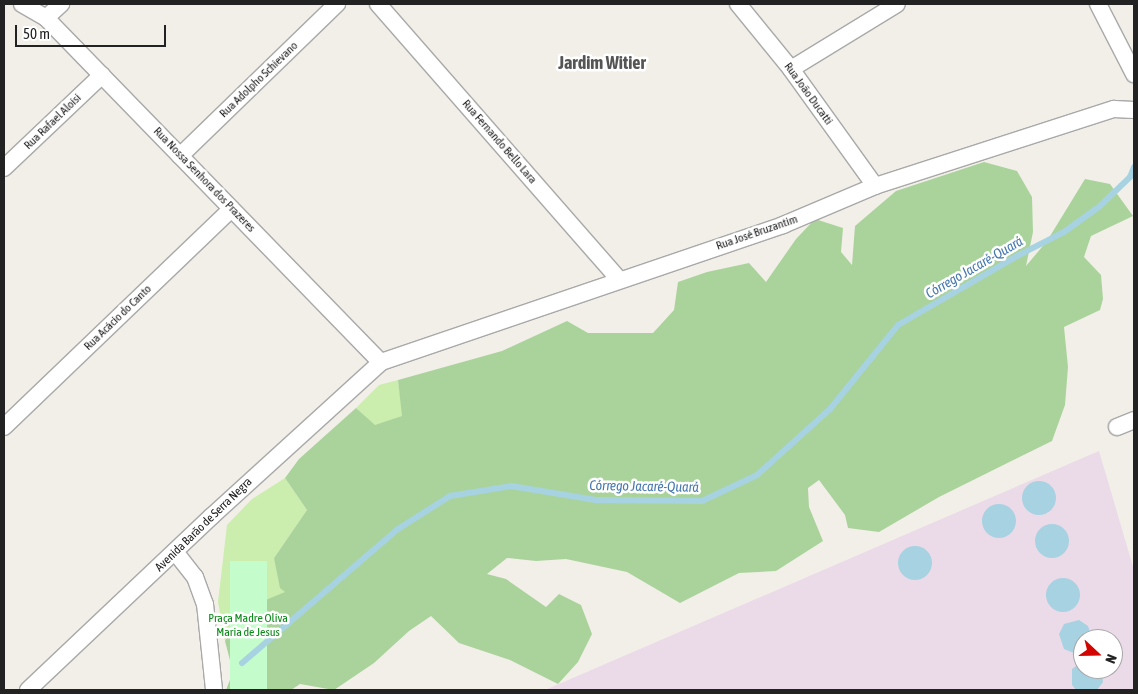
<!DOCTYPE html>
<html>
<head>
<meta charset="utf-8">
<style>
	body { margin:0 }
	#map { position:relative; width:1138px; height:694px; overflow:hidden; background:#f2efe8; font-family:"Asap Condensed",sans-serif }
	div>[style] { position:absolute }
	.industrial>* { inset:0; background:#ebdae8 }
	.grass>* { inset:0; background:#cbedad }
	.forest>* { inset:0; background:#aad39c }
	.park>* { inset:0; background:#c5fccb; transform-origin:0 0 }
	.water>* { inset:0; background:#a7d2e1 }
	.round { border-radius:50% }
	.stream>* { height:6px; margin:-3px; padding:0 3px; transform-origin:3px; border-radius:3px; background:#a7d2e1 }
	.roads { filter:drop-shadow(1px 0 #a9a9a9) drop-shadow(-1px 0 #a9a9a9) drop-shadow(0 1px #a9a9a9) drop-shadow(0 -1px #a9a9a9) }
	.minor>* { height:16px; margin:-8px; padding:0 8px; transform-origin:8px; border-radius:8px; background:#fff }
	span { translate:-50% -50%; white-space:nowrap; text-align:center; line-height:1.15; -webkit-text-stroke:5px #fff; paint-order:stroke }
	.street-label { font-size:12px; color:#222 }
	.park-label { font-size:12px; color:#088815 }
	.water-label { font-size:14px; color:#4678ae; font-style:italic }
	.district-label { font-size:18px; color:#555; font-weight:700 }
	.frame { position:absolute; inset:0; border:5px solid #222; pointer-events:none }
	.north { position:absolute; left:1073px; top:629px; width:50px; height:50px; box-sizing:border-box; background:#fff; border:1px solid #a7a7a7; border-radius:50%; rotate:111deg; font-size:14px; font-weight:700; line-height:20px; text-align:center; color:#222 }
	.north::after { content:''; display:block; margin:auto; width:18px; height:22px; background:#d30500; clip-path:polygon(50% 0,100% 100%,50% 72%,0 100%) }
	.scale { position:absolute; left:15px; top:25px; width:151px; height:22px; box-sizing:border-box; border:2px solid #222; border-top:0; padding-left:6px; font-size:15px; line-height:18px; white-space:nowrap; color:#222; -webkit-text-stroke:4px #fff; paint-order:stroke }
</style>
</head>
<body>
<div id="map">
	<div class="industrial">
		<i style="clip-path:polygon(evenodd,1099px 451px,1134px 570px,1134px 690px,545px 690px,1099px 451px,1083px 639px,1113px 639px,1113px 669px,1083px 669px,1083px 639px)"></i>
	</div>
	<div class="grass">
		<i style="clip-path:polygon(398px 380px,403px 416px,375px 426px,356px 408px,379px 385px)"></i>
		<i style="clip-path:polygon(285px 478px,307px 510px,274px 558px,286px 592px,239px 611px,225px 641px,218px 602px,227px 525px,252px 499px)"></i>
	</div>
	<div class="forest">
		<i style="clip-path:polygon(984px 162px,1017px 171px,1032px 197px,1033px 232px,1026px 266px,1047px 241px,1085px 179px,1110px 184px,1133px 216px,1091px 236px,1084px 257px,1101px 275px,1103px 299px,1100px 310px,1064px 327px,1068px 367px,1065px 405px,1052px 441px,939px 497px,879px 532px,848px 528px,845px 515px,819px 480px,808px 488px,809px 507px,823px 541px,776px 571px,739px 573px,680px 603px,627px 572px,566px 559px,536px 561px,507px 558px,487px 574px,506px 579px,546px 607px,559px 594px,581px 605px,592px 634px,578px 662px,558px 684px,510px 660px,459px 643px,431px 616px,409px 631px,374px 663px,334px 690px,300px 684px,291px 690px,226px 690px,233px 672px,225px 641px,239px 611px,285px 592px,280px 588px,274px 558px,307px 510px,285px 478px,299px 459px,356px 408px,375px 425px,402px 416px,398px 380px,502px 351px,567px 321px,588px 333px,653px 333px,674px 310px,678px 282px,707px 272px,749px 263px,766px 282px,796px 239px,815px 219px,843px 228px,841px 252px,852px 265px,855px 226px,896px 191px)"></i>
	</div>
	<div class="park">
		<i style="left:267px;top:561px;width:129px;height:37px;rotate:90deg"></i>
	</div>
	<div class="water">
		<i class="round" style="left:1022px;top:481px;width:34px;height:34px"></i>
		<i class="round" style="left:982px;top:504px;width:34px;height:34px"></i>
		<i class="round" style="left:1035px;top:524px;width:34px;height:34px"></i>
		<i class="round" style="left:898px;top:546px;width:34px;height:34px"></i>
		<i class="round" style="left:1046px;top:578px;width:34px;height:34px"></i>
		<i style="clip-path:polygon(1079px 620px,1088px 626px,1092px 639px,1083px 639px,1083px 651px,1074px 653px,1064px 649px,1059px 634px,1064px 624px)"></i>
		<i style="clip-path:polygon(1083px 661px,1083px 669px,1102px 671px,1103px 682px,1097px 690px,1076px 690px,1072px 685px,1072px 669px)"></i>
	</div>
	<div class="stream">
		<i style="left:242px;top:663px;width:206px;rotate:-40.7deg"></i>
		<i style="left:398px;top:529px;width:62px;rotate:-32.4deg"></i>
		<i style="left:450px;top:496px;width:62px;rotate:-9.3deg"></i>
		<i style="left:511px;top:486px;width:86px;rotate:9.4deg"></i>
		<i style="left:596px;top:500px;width:106px;rotate:0.5deg"></i>
		<i style="left:702px;top:501px;width:61px;rotate:-25.3deg"></i>
		<i style="left:757px;top:475px;width:98px;rotate:-42.1deg"></i>
		<i style="left:830px;top:409px;width:108px;rotate:-51deg"></i>
		<i style="left:898px;top:325px;width:138px;rotate:-30.1deg"></i>
		<i style="left:1017px;top:256px;width:53px;rotate:-27.1deg"></i>
		<i style="left:1064px;top:232px;width:44px;rotate:-35.8deg"></i>
		<i style="left:1100px;top:206px;width:42px;rotate:-44deg"></i>
		<i style="left:1130px;top:177px;width:11px;rotate:-68deg"></i>
	</div>
	<div class="roads">
		<div class="minor">
			<i style="left:22px;top:4px;width:28px;rotate:30deg"></i>
			<i style="left:46px;top:18px;width:480px;rotate:45.8deg"></i>
			<i style="left:378px;top:4px;width:366px;rotate:48.8deg"></i>
			<i style="left:738px;top:4px;width:84px;rotate:50.8deg"></i>
			<i style="left:791px;top:69px;width:144px;rotate:54.3deg"></i>
			<i style="left:1098px;top:4px;width:79px;rotate:62.8deg"></i>
			<i style="left:46px;top:18px;width:21px;rotate:-43deg"></i>
			<i style="left:791px;top:69px;width:124px;rotate:-31.5deg"></i>
			<i style="left:180px;top:156px;width:219px;rotate:-44.1deg"></i>
			<i style="left:4px;top:168px;width:135px;rotate:-43.5deg"></i>
			<i style="left:4px;top:427px;width:315px;rotate:-43.8deg"></i>
			<i style="left:1117px;top:427px;width:18px;rotate:-22deg"></i>
			<i style="left:176px;top:553px;width:31px;rotate:52deg"></i>
			<i style="left:195px;top:577px;width:29px;rotate:70deg"></i>
			<i style="left:205px;top:604px;width:86px;rotate:84deg"></i>
			<i style="left:28px;top:690px;width:253px;rotate:-43.4deg"></i>
			<i style="left:212px;top:516px;width:229px;rotate:-42.3deg"></i>
			<i style="left:381px;top:362px;width:425px;rotate:-18.8deg"></i>
			<i style="left:783px;top:225px;width:100px;rotate:-23deg"></i>
			<i style="left:875px;top:186px;width:251px;rotate:-17.9deg"></i>
			<i style="left:1114px;top:109px;width:20px;rotate:3deg"></i>
		</div>
	</div>
	<div class="street-label">
		<span style="left:259px;top:80px;rotate:-44deg">Rua Adolpho Schievano</span>
		<span style="left:808px;top:94px;rotate:54deg">Rua João Ducatti</span>
		<span style="left:53px;top:122px;rotate:-44deg">Rua Rafael Aloísi</span>
		<span style="left:499px;top:142px;rotate:49deg">Rua Fernando Bello Lara</span>
		<span style="left:204px;top:180px;rotate:46deg">Rua Nossa Senhora dos Prazeres</span>
		<span style="left:757px;top:233px;rotate:-19deg">Rua José Bruzantim</span>
		<span style="left:118px;top:318px;rotate:-44deg">Rua Acácio do Canto</span>
		<span style="left:204px;top:525px;rotate:-44deg">Avenida Barão de Serra Negra</span>
	</div>
	<div class="park-label">
		<span style="left:248px;top:626px">Praça Madre Oliva<br>Maria de Jesus</span>
	</div>
	<div class="water-label">
		<span style="left:974px;top:267px;rotate:-30deg">Córrego Jacaré-Quará</span>
		<span style="left:644px;top:486px;rotate:1deg">Córrego Jacaré-Quará</span>
	</div>
	<div class="district-label">
		<span style="left:602px;top:63px">Jardim Witier</span>
	</div>
	<div class="frame"></div>
	<div class="north">N</div>
	<div class="scale">50 m</div>
</div>
</body>
</html>
